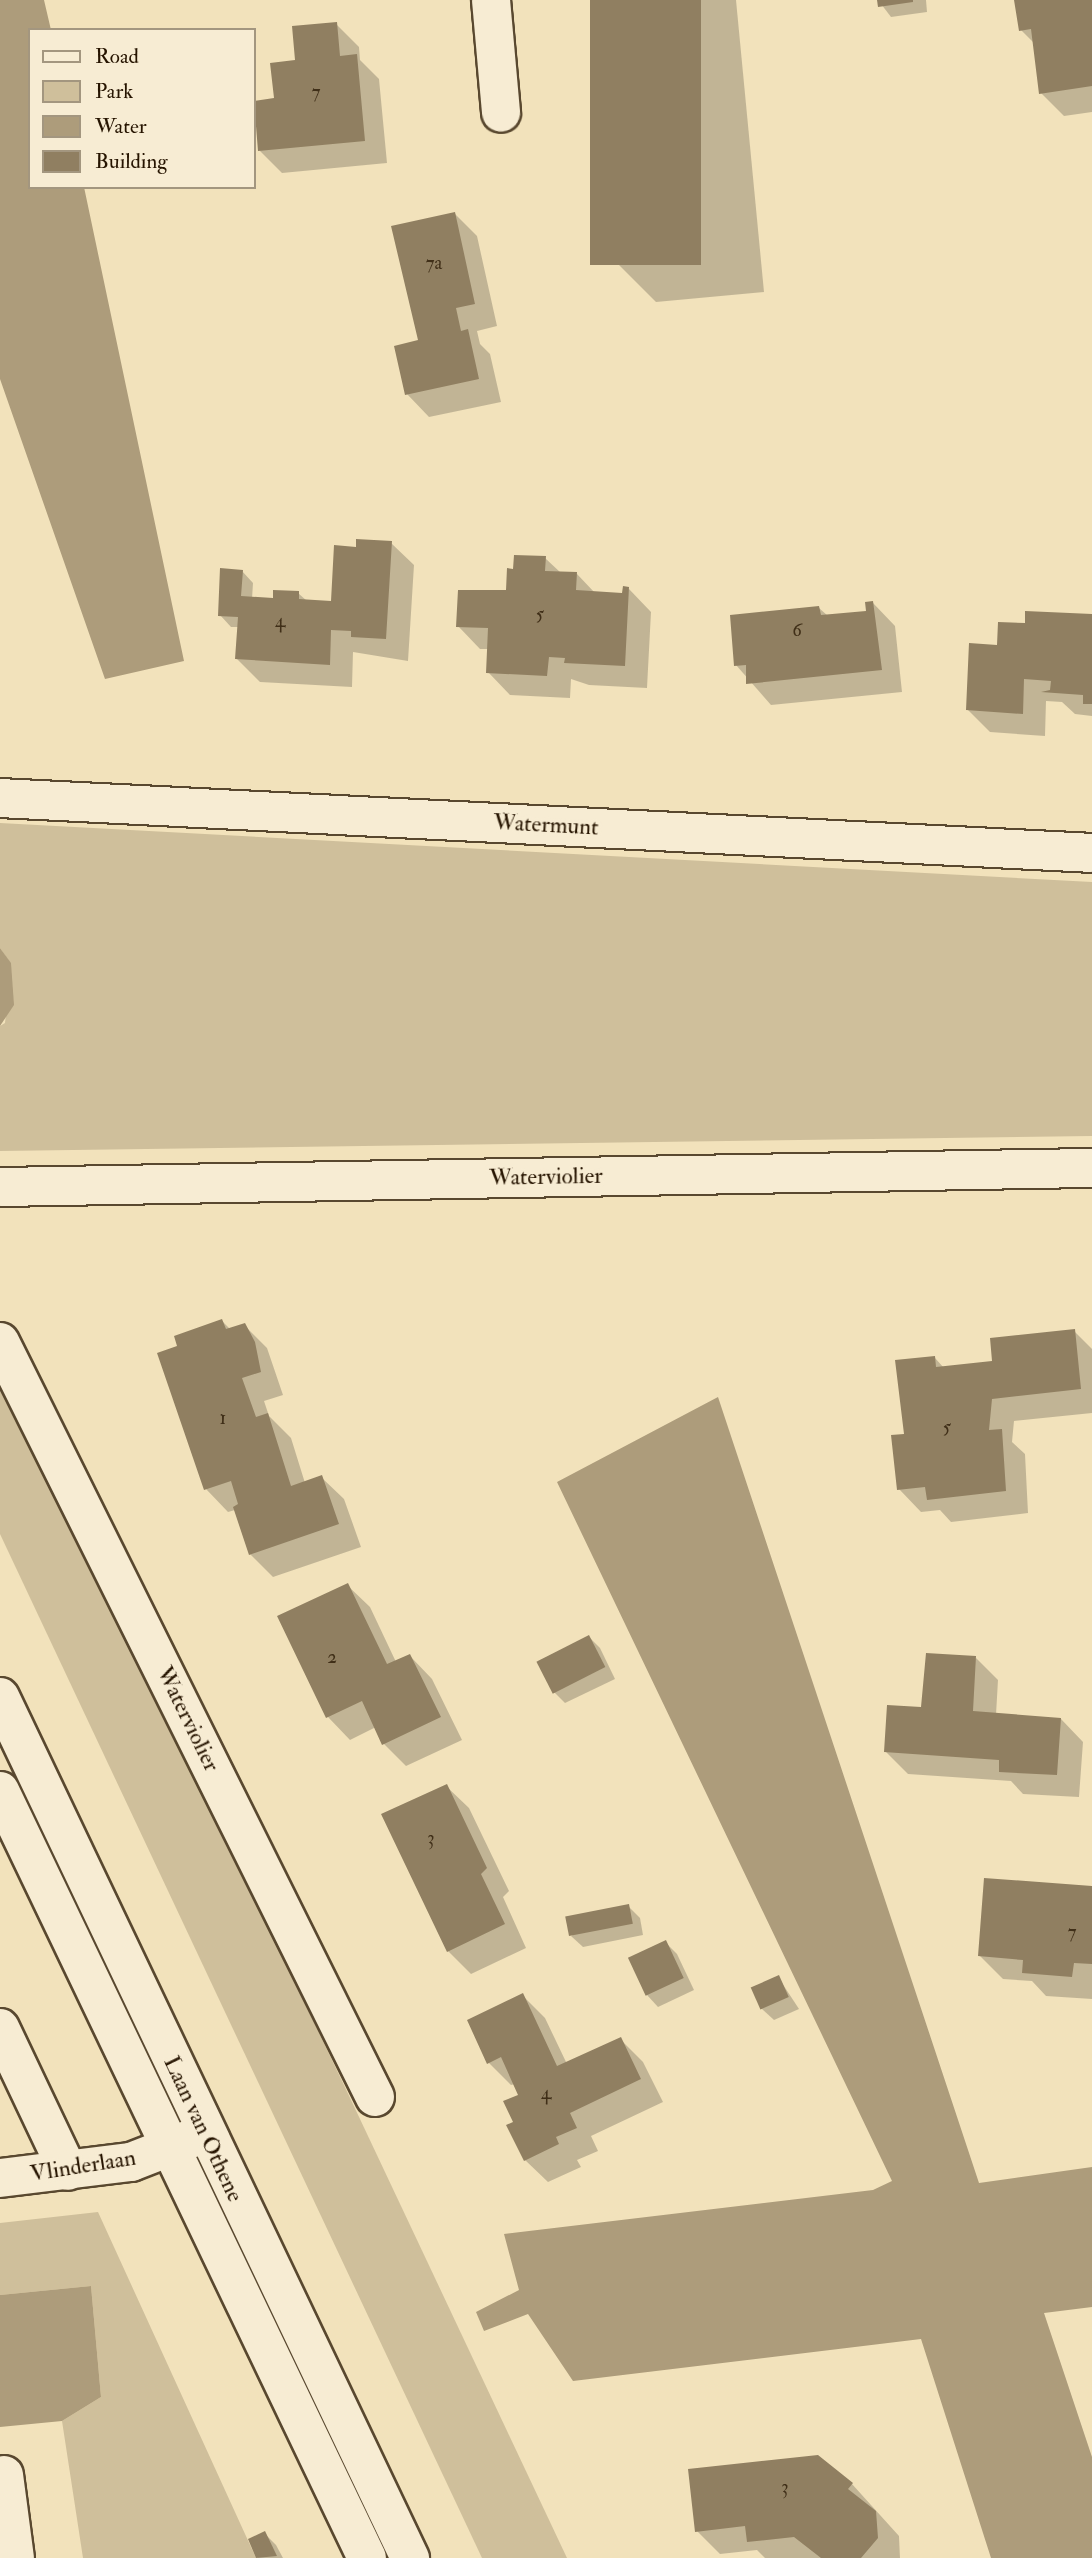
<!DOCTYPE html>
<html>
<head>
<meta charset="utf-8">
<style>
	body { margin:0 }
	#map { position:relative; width:1092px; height:2558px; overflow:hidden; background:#f2e2bb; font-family:"IM FELL Double Pica",serif }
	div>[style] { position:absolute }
	.green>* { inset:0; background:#cfbf9b }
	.water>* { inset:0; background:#ad9c7b }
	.shadow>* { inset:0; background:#0003 }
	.building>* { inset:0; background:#907f61; transform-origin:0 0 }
	.roads { filter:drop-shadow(2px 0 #59482f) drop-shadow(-2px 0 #59482f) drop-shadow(0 2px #59482f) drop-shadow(0 -2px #59482f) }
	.street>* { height:38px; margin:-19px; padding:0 19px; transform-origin:19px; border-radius:19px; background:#f7ecd3 }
	.secondary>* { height:38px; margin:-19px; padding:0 19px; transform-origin:19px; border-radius:19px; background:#f7ecd3 }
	span { translate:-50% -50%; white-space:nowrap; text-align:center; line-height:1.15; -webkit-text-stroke:7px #f7ecd3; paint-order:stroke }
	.number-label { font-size:19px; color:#402f18 }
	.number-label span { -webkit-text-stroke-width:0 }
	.street-label { font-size:23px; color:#261400 }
	.legend { position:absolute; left:28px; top:28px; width:228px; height:161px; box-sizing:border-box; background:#f7ecd3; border:2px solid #a3967f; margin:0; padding:9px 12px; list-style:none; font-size:21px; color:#261400 }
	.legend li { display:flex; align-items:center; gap:14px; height:35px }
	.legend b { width:35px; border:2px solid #a3967f }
</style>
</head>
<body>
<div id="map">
	<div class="green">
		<i style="clip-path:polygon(0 823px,1092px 882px,1092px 1136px,0 1151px,0 1026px,5px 1023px,11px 964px,0 948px)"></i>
		<i style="clip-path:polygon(0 1367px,343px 2083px,567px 2558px,482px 2558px,0 1534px)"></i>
		<i style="clip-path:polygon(98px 2212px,256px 2558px,83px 2558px,62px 2421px,101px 2397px,91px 2286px,0 2295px,0 2223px)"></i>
	</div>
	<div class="water">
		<i style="clip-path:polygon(0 0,44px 0,51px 30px,30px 30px,30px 187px,84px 187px,184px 661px,105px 679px,0 379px)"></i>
		<i style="clip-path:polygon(0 948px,11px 963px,14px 1005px,0 1026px)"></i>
		<i style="clip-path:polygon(718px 1397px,979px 2183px,1092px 2167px,1092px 2307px,1044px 2313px,1092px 2457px,1092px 2558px,991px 2558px,921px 2339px,573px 2381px,528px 2314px,484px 2331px,476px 2312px,519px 2290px,504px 2234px,873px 2190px,892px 2181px,557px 1482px)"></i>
		<i style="clip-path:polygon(91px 2286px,101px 2397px,62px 2421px,0 2427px,0 2295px)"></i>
	</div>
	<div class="shadow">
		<i style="clip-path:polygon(592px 0,736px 0,764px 292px,656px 302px,617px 263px)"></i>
		<i style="clip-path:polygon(878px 0,926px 0,927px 12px,891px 17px)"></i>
		<i style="clip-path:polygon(1016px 0,1092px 0,1092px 112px,1064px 116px,1041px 93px,1035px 44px,1021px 30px)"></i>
		<i style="clip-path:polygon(336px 24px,359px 47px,360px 60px,379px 79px,387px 163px,282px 173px,260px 151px,297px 62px)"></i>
		<i style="clip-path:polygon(454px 213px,477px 236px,497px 326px,477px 331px,480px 344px,490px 354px,501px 402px,429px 417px,407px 394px)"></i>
		<i style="clip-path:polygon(391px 543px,414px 565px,408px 661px,353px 652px,352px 687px,260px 682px,237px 659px,239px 627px,231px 627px,220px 615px,242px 571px,253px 583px,252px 599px,275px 600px,298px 593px,307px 601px,332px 603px)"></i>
		<i style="clip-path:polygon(545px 558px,561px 573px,577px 574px,595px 593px,624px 594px,629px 589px,651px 612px,647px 688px,589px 685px,571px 679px,570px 698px,510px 695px,488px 672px,489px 649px,480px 649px,458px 626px,508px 592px,515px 571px)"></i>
		<i style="clip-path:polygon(873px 603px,895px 626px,902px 692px,771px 705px,736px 665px,819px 608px,828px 616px,868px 612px)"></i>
		<i style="clip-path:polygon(1092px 616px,1092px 716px,1075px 714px,1062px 702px,1046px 701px,1045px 736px,990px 732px,968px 710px,998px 647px,1027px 625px)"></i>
		<i style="clip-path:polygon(222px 1321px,230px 1329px,244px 1325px,267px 1348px,283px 1395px,264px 1401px,269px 1416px,291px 1438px,305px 1483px,321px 1477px,344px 1499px,361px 1547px,273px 1577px,250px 1554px,235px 1510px,228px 1512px,206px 1489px,179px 1347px)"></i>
		<i style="clip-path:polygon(1074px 1331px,1092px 1349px,1092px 1413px,1014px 1421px,1012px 1442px,1025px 1454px,1028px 1513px,951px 1522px,940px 1510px,921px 1512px,899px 1489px,905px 1435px,935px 1358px,944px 1368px,994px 1362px)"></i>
		<i style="clip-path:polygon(347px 1585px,370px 1607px,396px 1662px,410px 1656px,432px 1679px,462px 1740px,406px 1766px,384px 1744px,376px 1727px,350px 1740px,328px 1717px)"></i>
		<i style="clip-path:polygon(589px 1637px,600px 1648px,615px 1679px,565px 1703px,553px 1691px,538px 1661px)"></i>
		<i style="clip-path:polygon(976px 1658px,998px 1680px,996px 1715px,1061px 1719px,1083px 1742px,1079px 1797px,1023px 1794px,1011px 1781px,908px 1774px,886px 1752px)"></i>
		<i style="clip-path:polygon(446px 1786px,469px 1808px,509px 1891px,503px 1897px,526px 1948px,471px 1974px,448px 1951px)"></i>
		<i style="clip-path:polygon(1092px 1888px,1092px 1999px,1046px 1996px,1032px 1981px,1003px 1979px,980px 1956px)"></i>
		<i style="clip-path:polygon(628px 1906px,640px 1918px,643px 1935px,583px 1947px,571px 1936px)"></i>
		<i style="clip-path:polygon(665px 1942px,677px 1954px,694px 1990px,658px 2007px,647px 1995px)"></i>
		<i style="clip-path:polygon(778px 1977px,799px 2009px,774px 2020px,762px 2009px)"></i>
		<i style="clip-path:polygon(522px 1995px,545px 2018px,567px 2064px,620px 2039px,643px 2062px,663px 2102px,591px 2136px,598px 2151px,577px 2160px,581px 2167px,548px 2182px,525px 2160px,515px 2123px,521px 2096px,515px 2084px,511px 2085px,489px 2063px)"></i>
		<i style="clip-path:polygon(852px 2484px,899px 2536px,900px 2558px,765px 2558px,757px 2550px,720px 2554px,697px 2531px)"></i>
		<i style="clip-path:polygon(265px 2534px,276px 2545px,283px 2558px,258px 2558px,250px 2540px)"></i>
	</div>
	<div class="building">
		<i style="left:590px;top:0;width:111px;height:265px"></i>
		<i style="clip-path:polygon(877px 0,913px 0,913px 2px,878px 7px)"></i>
		<i style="clip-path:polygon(1014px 0,1092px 0,1092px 86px,1039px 94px,1031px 29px,1019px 31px)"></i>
		<i style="clip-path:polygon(337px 22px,340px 56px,357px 54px,365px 141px,258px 151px,254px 101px,274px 98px,270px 63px,295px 60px,292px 26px)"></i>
		<i style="clip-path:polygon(455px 212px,475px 304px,456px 308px,461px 331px,468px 329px,479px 379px,405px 395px,394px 346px,418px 340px,391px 226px)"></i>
		<i style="clip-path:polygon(356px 539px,392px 541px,386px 639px,351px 637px,351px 631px,331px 630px,330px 665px,235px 659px,238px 617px,218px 616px,220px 568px,243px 570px,241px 596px,273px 598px,273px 590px,299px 591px,299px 599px,331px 601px,334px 545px,356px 547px)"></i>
		<i style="clip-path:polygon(514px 555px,546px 556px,545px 571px,577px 572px,576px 590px,622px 593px,623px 586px,629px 587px,625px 666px,564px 663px,565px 658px,549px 657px,547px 676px,486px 673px,488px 628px,456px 627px,458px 590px,506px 590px,507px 568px,513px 569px)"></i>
		<i style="clip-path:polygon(873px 601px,882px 670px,746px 684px,746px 665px,734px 666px,730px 615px,819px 606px,821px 615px,866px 611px,865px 602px)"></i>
		<i style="clip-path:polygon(1025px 611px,1092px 614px,1092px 704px,1083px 704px,1083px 695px,1041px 692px,1050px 690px,1051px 681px,1024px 679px,1023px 714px,966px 710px,969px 643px,997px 645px,998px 622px,1025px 623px)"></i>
		<i style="clip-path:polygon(222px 1319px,226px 1329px,245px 1323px,255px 1342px,261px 1372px,242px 1378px,256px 1417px,268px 1413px,291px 1486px,322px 1475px,339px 1524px,249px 1555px,233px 1507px,238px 1504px,231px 1481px,204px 1490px,157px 1353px,177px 1346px,174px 1336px)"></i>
		<i style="clip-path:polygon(1075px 1329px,1081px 1389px,992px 1399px,989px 1430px,1002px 1429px,1006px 1491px,927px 1500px,925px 1487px,897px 1490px,891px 1435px,904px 1434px,895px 1360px,935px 1356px,936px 1367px,992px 1361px,990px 1338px)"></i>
		<i style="clip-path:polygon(348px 1583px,387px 1664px,410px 1654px,441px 1717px,382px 1745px,362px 1701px,326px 1718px,277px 1616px)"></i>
		<i style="left:589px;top:1635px;width:36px;height:59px;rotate:63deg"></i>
		<i style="clip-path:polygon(926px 1653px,976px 1656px,973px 1711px,1061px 1718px,1057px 1775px,999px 1772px,999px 1760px,884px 1752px,887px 1705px,921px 1707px)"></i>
		<i style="clip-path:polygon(447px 1784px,487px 1868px,481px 1874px,505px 1924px,447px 1952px,381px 1814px)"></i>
		<i style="clip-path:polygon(984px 1878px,1092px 1886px,1092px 1964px,1074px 1963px,1072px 1977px,1022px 1973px,1023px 1960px,978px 1956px)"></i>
		<i style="left:629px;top:1904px;width:20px;height:65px;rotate:79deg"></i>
		<i style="left:666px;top:1940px;width:42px;height:42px;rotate:65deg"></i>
		<i style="left:779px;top:1975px;width:24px;height:31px;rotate:66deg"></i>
		<i style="clip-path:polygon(523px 1993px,557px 2066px,621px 2037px,641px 2079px,570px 2113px,577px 2128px,556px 2137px,559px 2144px,524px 2161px,506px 2125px,513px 2122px,503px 2101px,518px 2095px,501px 2057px,487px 2064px,467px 2020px)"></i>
		<i style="clip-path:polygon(818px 2455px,853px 2483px,848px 2489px,876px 2511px,878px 2538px,861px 2558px,821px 2558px,794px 2537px,747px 2542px,745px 2526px,695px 2532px,688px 2469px)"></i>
		<i style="clip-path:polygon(265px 2531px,277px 2556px,256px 2558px,248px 2539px)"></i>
	</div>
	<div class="roads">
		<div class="street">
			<i style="left:491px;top:0;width:113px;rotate:84.9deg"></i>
			<i style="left:0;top:798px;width:1093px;rotate:2.88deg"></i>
			<i style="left:0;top:1187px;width:1092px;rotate:-1deg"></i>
			<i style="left:0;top:1342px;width:843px;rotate:63.59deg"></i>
			<i style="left:0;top:2028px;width:158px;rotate:64.6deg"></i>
			<i style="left:0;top:2178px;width:132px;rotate:-7deg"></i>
			<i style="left:131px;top:2162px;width:77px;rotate:-21.3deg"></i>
			<i style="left:4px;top:2475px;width:84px;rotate:82.5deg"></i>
		</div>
		<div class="secondary">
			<i style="left:0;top:1697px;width:954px;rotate:64.54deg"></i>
			<i style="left:0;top:1791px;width:850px;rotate:64.43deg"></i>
		</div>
	</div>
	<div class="number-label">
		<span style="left:316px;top:93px">7</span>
		<span style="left:434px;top:264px">7a</span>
		<span style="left:540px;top:615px">5</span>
		<span style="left:280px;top:622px">4</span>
		<span style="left:797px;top:631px">6</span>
		<span style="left:223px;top:1419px">1</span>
		<span style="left:947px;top:1428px">5</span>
		<span style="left:332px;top:1658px">2</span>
		<span style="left:431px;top:1839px">3</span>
		<span style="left:1072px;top:1933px">7</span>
		<span style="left:546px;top:2094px">4</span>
		<span style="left:785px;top:2488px">3</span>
	</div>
	<div class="street-label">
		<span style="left:546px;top:825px;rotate:3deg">Watermunt</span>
		<span style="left:546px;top:1177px;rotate:-1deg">Waterviolier</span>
		<span style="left:188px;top:1719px;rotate:64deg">Waterviolier</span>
		<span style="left:203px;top:2129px;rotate:65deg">Laan van Othene</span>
		<span style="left:83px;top:2166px;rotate:-9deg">Vlinderlaan</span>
	</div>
	<ul class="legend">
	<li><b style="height:9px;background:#f7ecd3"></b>Road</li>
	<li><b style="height:19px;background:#cfbf9b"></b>Park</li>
	<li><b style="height:19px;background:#ad9c7b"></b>Water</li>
	<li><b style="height:19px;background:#907f61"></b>Building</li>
	</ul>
</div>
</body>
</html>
